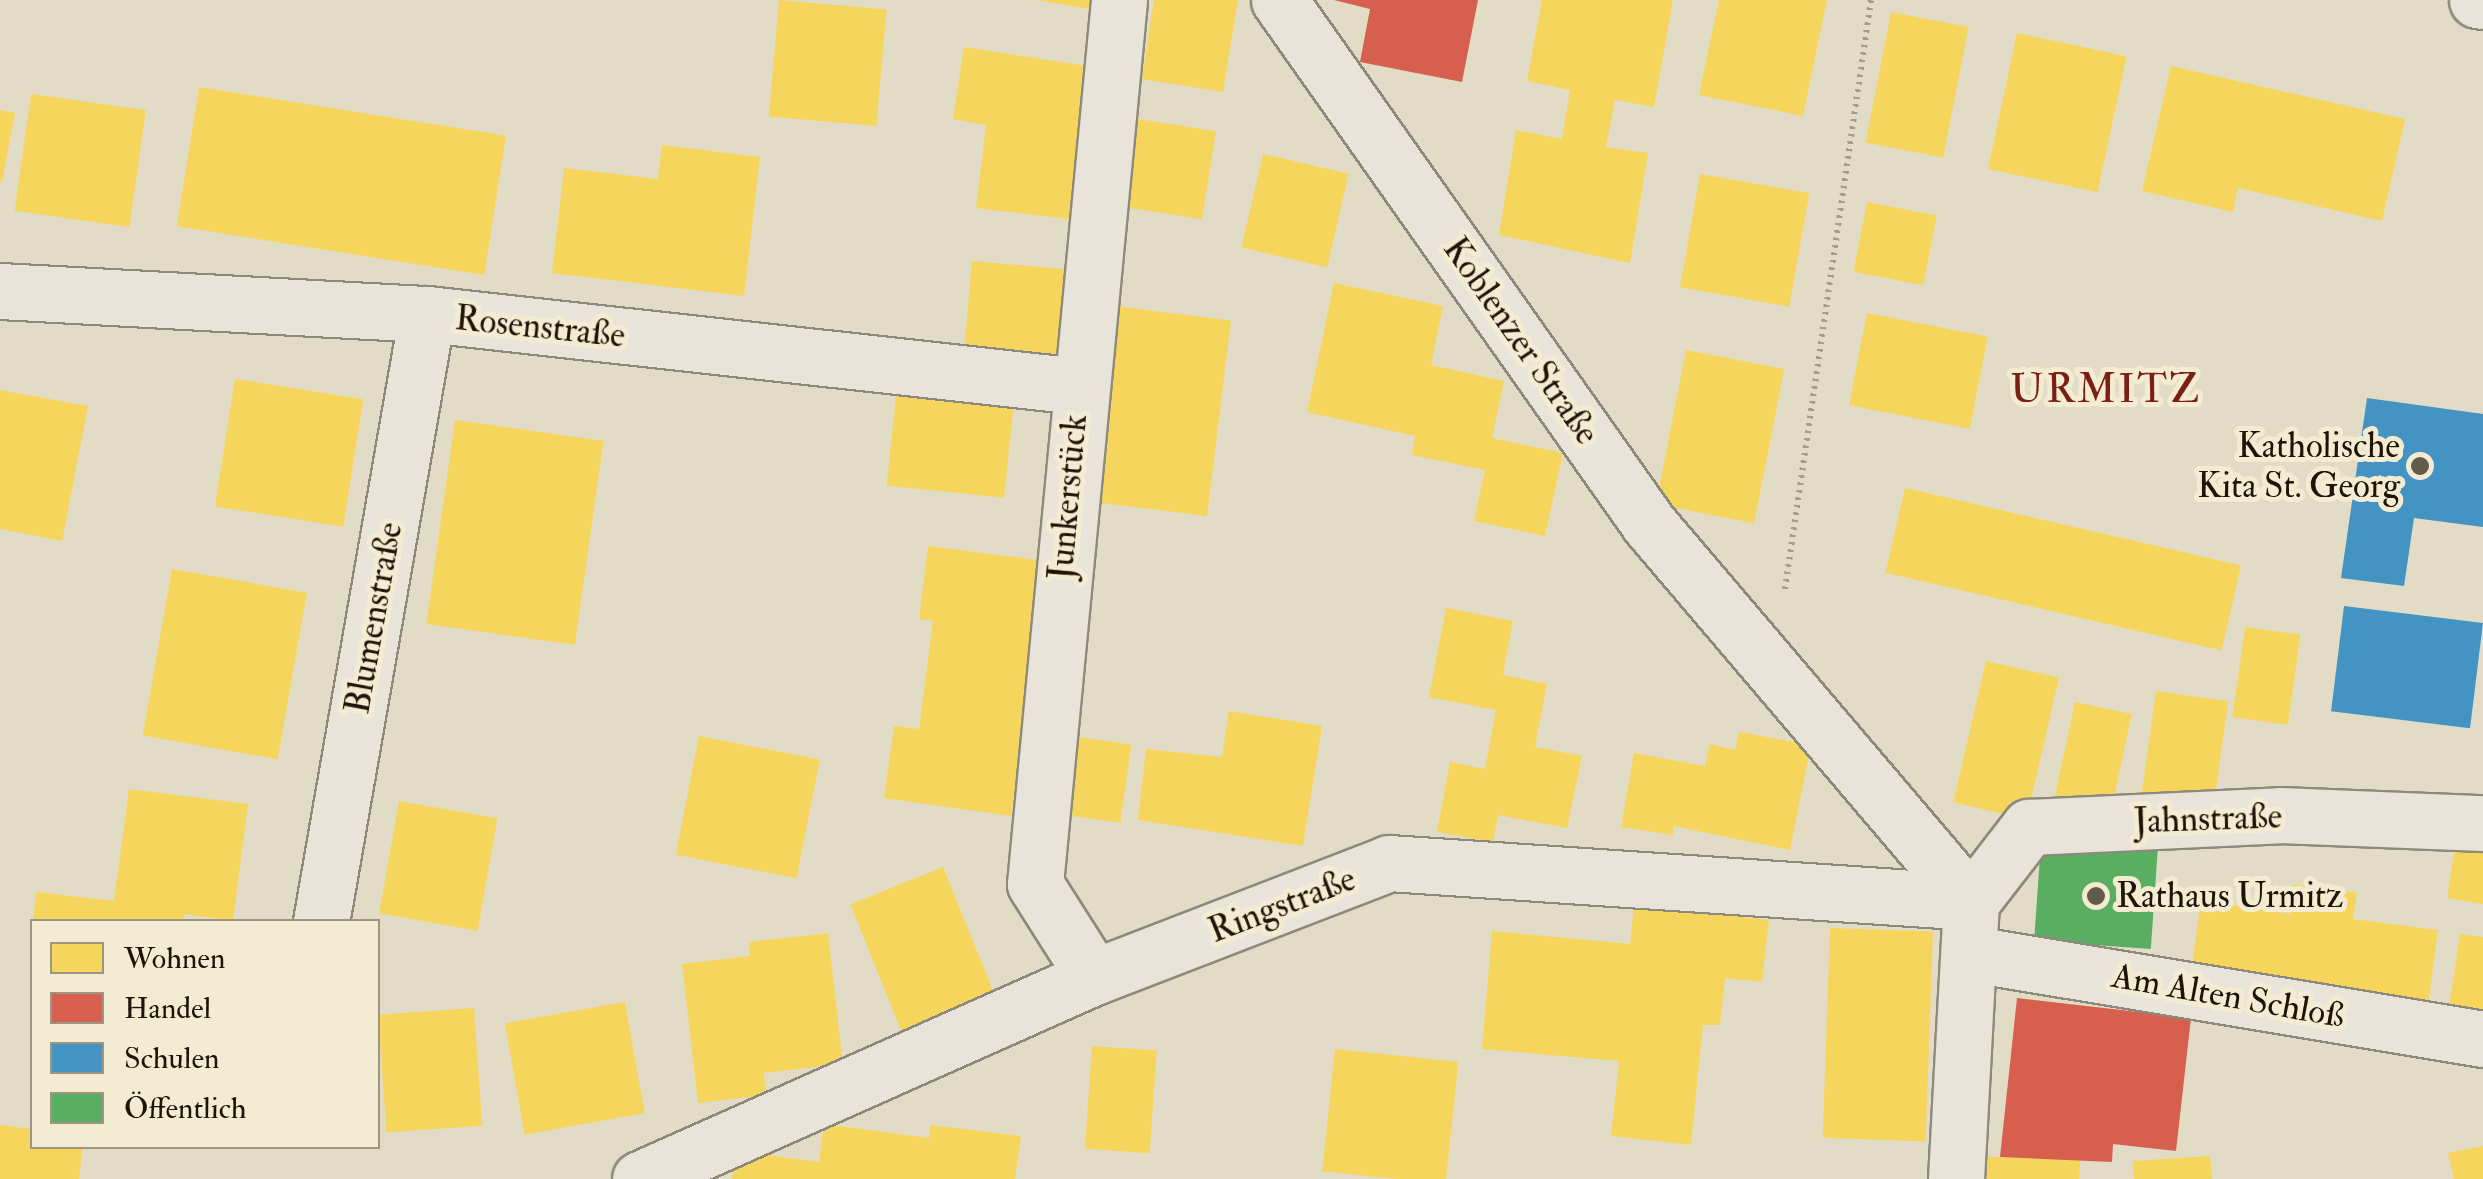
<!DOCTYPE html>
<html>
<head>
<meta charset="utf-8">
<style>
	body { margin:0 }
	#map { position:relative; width:2483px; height:1179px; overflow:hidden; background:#e2dcc6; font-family:"IM FELL Double Pica",serif }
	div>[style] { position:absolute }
	.homes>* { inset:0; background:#f6d55c; transform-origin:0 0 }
	.shops>* { inset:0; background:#d6604d }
	.schools>* { inset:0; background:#4393c3; transform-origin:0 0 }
	.public>* { inset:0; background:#5aae61; transform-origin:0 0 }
	.path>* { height:6px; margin-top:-3px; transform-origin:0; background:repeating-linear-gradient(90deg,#a19d93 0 2.5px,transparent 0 7.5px) }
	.roads { filter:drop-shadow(2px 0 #8d897b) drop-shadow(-2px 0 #8d897b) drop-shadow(0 2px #8d897b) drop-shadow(0 -2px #8d897b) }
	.minor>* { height:55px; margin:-27.5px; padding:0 27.5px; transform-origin:27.5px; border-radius:27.5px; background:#e8e4da }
	.dots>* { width:28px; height:28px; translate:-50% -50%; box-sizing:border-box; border:5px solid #f4ecd2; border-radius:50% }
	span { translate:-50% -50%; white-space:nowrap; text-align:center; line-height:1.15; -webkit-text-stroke:10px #f4ecd2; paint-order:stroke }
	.street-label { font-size:35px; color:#1e1407 }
	.poi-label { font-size:35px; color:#1e1407 }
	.right { translate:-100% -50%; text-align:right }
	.left { translate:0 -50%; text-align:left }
	.quarter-label { font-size:40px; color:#7a1f14; letter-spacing:2.5px }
	.legend { position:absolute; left:30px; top:919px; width:350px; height:230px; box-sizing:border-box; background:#f4ecd2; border:2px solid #9e9681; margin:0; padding:12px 18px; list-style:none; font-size:30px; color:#1e1407 }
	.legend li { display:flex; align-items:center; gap:20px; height:50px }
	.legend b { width:50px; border:2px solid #9e9681 }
</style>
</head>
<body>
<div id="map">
	<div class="homes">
		<i style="left:779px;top:0;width:108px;height:117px;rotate:5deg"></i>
		<i style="clip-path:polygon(1037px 0,1103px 0,1101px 11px)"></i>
		<i style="clip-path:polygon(1154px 0,1238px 0,1223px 92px,1142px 79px)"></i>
		<i style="clip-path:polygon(1542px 0,1673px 0,1654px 107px,1615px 100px,1606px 147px,1648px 153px,1630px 263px,1499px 235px,1516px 130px,1562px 139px,1570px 90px,1527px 81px)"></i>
		<i style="clip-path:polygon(1719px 0,1827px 0,1803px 116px,1699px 95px)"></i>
		<i style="left:1891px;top:12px;width:79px;height:133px;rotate:11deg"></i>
		<i style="left:2017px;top:33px;width:112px;height:139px;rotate:12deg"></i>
		<i style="clip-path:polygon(964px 47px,1099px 68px,1076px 220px,976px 208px,986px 125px,953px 119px)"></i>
		<i style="clip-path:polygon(2171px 66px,2405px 119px,2382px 221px,2238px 188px,2233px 212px,2142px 191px)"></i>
		<i style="left:199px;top:87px;width:311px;height:141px;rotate:9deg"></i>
		<i style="left:31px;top:94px;width:116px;height:118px;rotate:8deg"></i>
		<i style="clip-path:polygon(0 110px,15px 113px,2px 182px,0 181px)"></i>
		<i style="left:1138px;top:119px;width:79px;height:89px;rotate:9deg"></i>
		<i style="clip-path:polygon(662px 145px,760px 157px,744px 296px,552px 273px,564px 168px,658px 179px)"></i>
		<i style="left:1263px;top:154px;width:88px;height:96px;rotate:13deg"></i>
		<i style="left:1700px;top:174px;width:111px;height:115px;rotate:10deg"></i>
		<i style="left:1867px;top:202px;width:71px;height:71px;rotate:11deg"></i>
		<i style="left:972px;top:261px;width:100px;height:88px;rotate:5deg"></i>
		<i style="clip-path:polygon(1334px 283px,1443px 306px,1431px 365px,1504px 381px,1492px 438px,1563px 453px,1545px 536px,1474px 521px,1485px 470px,1412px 455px,1415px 436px,1307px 412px)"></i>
		<i style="left:1105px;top:305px;width:127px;height:197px;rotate:7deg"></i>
		<i style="left:1867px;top:313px;width:123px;height:94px;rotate:11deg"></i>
		<i style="left:1686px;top:350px;width:100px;height:157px;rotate:11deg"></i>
		<i style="left:235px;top:379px;width:130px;height:129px;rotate:9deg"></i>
		<i style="clip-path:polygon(0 390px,88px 406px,62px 541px,0 529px)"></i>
		<i style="left:896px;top:396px;width:118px;height:90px;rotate:6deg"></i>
		<i style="left:455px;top:420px;width:150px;height:206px;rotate:8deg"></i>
		<i style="left:1905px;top:488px;width:345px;height:87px;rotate:13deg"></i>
		<i style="clip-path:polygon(928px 546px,1045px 561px,1011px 816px,884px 798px,894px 726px,919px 729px,933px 621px,919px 619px)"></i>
		<i style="left:172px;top:569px;width:137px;height:169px;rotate:10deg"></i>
		<i style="clip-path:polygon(1446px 608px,1513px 621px,1503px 675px,1547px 684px,1535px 747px,1582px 756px,1567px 828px,1498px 815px,1493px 842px,1437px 832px,1450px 762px,1485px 769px,1496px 710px,1429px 697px)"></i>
		<i style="left:2245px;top:627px;width:56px;height:91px;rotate:8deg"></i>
		<i style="left:1986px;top:661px;width:75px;height:145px;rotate:13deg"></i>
		<i style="left:2156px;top:691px;width:73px;height:107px;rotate:8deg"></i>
		<i style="left:2075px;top:702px;width:58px;height:95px;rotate:12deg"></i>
		<i style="clip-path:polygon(1229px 711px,1322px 726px,1303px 846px,1138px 820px,1146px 749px,1222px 757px)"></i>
		<i style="clip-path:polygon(1739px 732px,1811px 745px,1790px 850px,1673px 826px,1673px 835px,1621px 827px,1634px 753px,1705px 766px,1710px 744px,1735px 750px)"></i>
		<i style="left:1063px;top:735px;width:69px;height:79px;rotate:8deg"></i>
		<i style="left:699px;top:736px;width:123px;height:121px;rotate:11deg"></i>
		<i style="clip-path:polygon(129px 789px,248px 804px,233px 921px,184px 914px,183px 922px,33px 922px,36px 892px,114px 901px)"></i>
		<i style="left:399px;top:801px;width:100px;height:114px;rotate:10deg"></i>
		<i style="clip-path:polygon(2457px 833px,2483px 837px,2483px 904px,2447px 898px)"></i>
		<i style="left:943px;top:867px;width:139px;height:100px;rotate:68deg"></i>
		<i style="clip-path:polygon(2294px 884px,2357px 893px,2353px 919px,2438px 930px,2428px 1006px,2191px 973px,2201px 900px,2290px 914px)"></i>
		<i style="clip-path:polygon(1634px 905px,1769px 920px,1762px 982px,1725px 978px,1720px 1025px,1703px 1025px,1691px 1145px,1611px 1136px,1619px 1061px,1482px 1049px,1492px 931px,1630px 944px)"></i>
		<i style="left:1830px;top:928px;width:103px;height:210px;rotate:2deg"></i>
		<i style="clip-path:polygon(828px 933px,843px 1064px,764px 1073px,766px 1095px,698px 1103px,682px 964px,750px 956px,749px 942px)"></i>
		<i style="clip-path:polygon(2460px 934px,2483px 937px,2483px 1011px,2449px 1006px)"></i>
		<i style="left:625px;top:1002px;width:113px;height:122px;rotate:80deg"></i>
		<i style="left:474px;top:1008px;width:118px;height:96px;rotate:86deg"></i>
		<i style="left:1092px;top:1046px;width:65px;height:103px;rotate:4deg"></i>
		<i style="left:1335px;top:1049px;width:124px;height:123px;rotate:6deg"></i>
		<i style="clip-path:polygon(824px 1124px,929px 1138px,931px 1125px,1021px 1136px,1015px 1179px,732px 1179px,735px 1151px,819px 1162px)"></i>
		<i style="clip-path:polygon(0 1125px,32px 1129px,32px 1146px,83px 1146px,79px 1179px,0 1179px)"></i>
		<i style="clip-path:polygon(2483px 1146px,2483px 1179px,2454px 1179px,2448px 1153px)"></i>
		<i style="left:1967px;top:1156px;width:113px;height:23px;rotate:2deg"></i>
		<i style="clip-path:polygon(2210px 1156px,2212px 1179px,2134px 1179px,2133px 1161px)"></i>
	</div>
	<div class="shops">
		<i style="clip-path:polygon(1334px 0,1478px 0,1462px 82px,1360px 62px,1370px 9px)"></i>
		<i style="clip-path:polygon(2017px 998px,2191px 1018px,2176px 1151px,2113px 1144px,2112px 1162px,2000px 1157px)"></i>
	</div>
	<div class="schools">
		<i style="clip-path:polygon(2367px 398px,2483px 414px,2483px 527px,2414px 518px,2404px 586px,2341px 578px)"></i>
		<i style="left:2344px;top:606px;width:140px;height:106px;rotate:7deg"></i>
	</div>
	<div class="public">
		<i style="left:2041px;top:842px;width:117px;height:99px;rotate:4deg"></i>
	</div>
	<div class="path">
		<i style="left:1785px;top:589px;width:595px;rotate:-81.69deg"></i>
	</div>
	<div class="roads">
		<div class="minor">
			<i style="left:1279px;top:0;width:641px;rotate:54.77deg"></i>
			<i style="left:1649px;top:524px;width:497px;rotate:49.6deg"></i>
			<i style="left:1971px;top:902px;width:277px;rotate:93.1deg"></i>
			<i style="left:2477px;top:0;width:6px;rotate:9deg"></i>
			<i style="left:0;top:291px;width:428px;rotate:3.1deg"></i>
			<i style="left:427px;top:314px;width:655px;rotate:6.31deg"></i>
			<i style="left:1971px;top:902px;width:95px;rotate:-52.3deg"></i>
			<i style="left:2029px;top:827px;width:251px;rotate:-2.7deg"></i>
			<i style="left:2280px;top:815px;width:203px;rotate:2.3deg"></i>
			<i style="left:321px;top:922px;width:617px;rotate:-80.11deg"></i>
			<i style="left:1972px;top:954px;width:518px;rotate:9.44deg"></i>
			<i style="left:1094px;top:977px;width:110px;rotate:-122.4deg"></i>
			<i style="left:1035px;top:884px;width:888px;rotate:-84.57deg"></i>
			<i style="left:640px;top:1179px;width:497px;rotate:-24deg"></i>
			<i style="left:1094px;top:977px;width:316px;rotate:-21.1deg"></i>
			<i style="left:1389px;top:863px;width:583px;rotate:3.83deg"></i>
		</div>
	</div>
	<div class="dots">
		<i style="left:2420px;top:466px;background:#635a4a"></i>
		<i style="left:2096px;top:896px;background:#635a4a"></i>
	</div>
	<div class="street-label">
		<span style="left:540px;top:327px;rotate:6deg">Rosenstraße</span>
		<span style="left:1521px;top:341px;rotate:55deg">Koblenzer Straße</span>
		<span style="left:1068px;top:497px;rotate:-85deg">Junkerstück</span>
		<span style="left:374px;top:618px;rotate:-80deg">Blumenstraße</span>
		<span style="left:2208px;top:819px;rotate:-2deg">Jahnstraße</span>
		<span style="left:1282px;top:905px;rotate:-21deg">Ringstraße</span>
		<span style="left:2228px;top:996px;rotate:10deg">Am Alten Schloß</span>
	</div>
	<div class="poi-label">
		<span class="right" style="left:2400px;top:466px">Katholische<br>Kita St. Georg</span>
		<span class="left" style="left:2116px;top:896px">Rathaus Urmitz</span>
	</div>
	<div class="quarter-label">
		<span style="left:2106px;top:390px">URMITZ</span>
	</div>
	<ul class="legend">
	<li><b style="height:28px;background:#f6d55c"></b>Wohnen</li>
	<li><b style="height:28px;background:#d6604d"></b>Handel</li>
	<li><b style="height:28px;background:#4393c3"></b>Schulen</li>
	<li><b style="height:28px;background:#5aae61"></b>Öffentlich</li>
	</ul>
</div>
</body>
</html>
